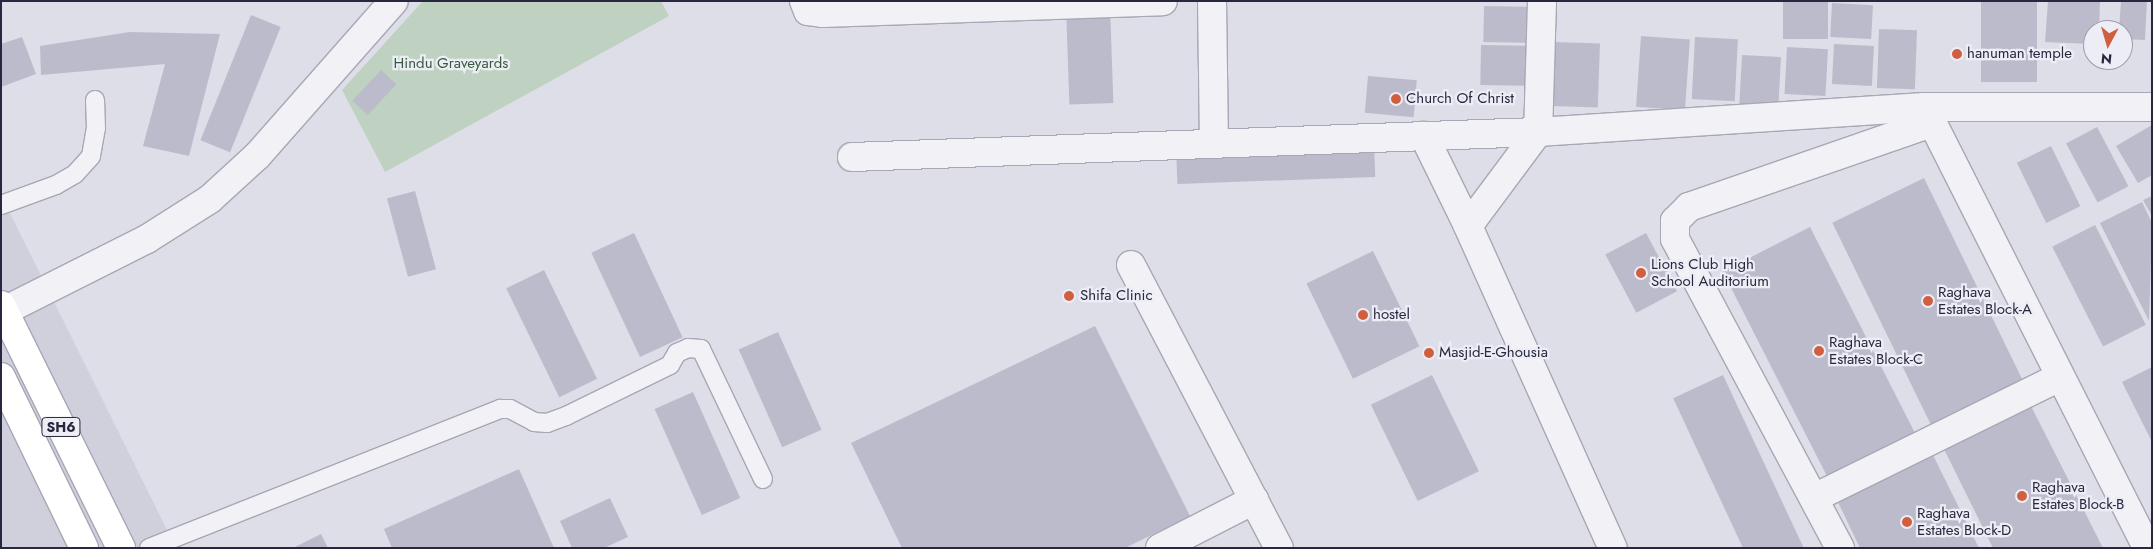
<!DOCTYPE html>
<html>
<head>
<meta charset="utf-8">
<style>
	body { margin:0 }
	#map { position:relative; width:2153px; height:549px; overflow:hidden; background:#dedee8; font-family:Jost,sans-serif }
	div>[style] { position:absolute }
	.built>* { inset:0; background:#d0d0dd }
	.green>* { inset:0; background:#bfd2c1 }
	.building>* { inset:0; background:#bbbbcb; transform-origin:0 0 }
	.roads { filter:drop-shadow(1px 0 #a7a7b5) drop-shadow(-1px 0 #a7a7b5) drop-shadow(0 1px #a7a7b5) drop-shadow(0 -1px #a7a7b5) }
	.service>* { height:18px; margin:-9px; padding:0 9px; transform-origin:9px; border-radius:9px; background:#f1f1f6 }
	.minor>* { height:28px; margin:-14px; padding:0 14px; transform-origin:14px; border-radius:14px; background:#f1f1f6 }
	.primary>* { height:28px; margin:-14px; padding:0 14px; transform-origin:14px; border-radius:14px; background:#fff }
	.dots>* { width:14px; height:14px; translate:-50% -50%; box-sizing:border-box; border:2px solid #edeef5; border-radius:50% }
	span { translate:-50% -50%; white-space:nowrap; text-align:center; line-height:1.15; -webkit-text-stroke:4.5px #edeef5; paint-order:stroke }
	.shield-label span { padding:1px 4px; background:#edeef5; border:1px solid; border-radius:4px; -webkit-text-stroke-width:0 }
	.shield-label { font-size:14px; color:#27273f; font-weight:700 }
	.poi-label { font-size:15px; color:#27273f }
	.left { translate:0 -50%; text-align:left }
	.park-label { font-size:15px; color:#345b3b }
	.frame { position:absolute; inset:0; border:2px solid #27273f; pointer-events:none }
	.north { position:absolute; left:2083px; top:20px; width:50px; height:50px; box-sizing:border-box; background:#edeef5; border:1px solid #9e9eac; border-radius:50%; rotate:186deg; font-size:14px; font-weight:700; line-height:20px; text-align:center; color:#27273f }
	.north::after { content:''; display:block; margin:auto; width:18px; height:22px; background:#d05f40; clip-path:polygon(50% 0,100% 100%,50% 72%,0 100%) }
</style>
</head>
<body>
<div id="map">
	<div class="built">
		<i style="clip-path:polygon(1px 195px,176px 548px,1px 548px)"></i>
	</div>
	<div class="green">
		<i style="clip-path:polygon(423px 1px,661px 1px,669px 16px,385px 172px,342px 90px)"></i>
	</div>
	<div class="building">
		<i style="left:1783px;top:1px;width:45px;height:38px"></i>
		<i style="left:1981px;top:1px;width:56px;height:81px"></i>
		<i style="clip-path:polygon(2048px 1px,2100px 1px,2099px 30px,2093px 30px,2093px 44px,2045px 42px)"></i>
		<i style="clip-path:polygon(2121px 1px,2147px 1px,2145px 40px,2123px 39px,2123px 30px,2119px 30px)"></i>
		<i style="left:1832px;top:3px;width:41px;height:34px;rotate:3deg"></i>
		<i style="left:1110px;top:6px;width:97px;height:44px;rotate:88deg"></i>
		<i style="left:1484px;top:6px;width:46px;height:36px;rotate:1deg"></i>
		<i style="left:251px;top:15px;width:32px;height:135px;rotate:22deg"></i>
		<i style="left:1879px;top:29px;width:38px;height:59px;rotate:2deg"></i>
		<i style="clip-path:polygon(130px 32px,220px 34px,189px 156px,143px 146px,165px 64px,41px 75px,40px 46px)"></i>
		<i style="left:1641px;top:36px;width:49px;height:71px;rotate:4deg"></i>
		<i style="clip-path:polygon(22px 37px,36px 74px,1px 87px,1px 44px)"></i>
		<i style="left:1695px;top:37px;width:43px;height:62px;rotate:3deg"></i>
		<i style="left:1554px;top:42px;width:46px;height:64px;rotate:2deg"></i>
		<i style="left:1834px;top:44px;width:40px;height:40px;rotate:3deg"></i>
		<i style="left:1481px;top:45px;width:50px;height:40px;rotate:1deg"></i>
		<i style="left:1787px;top:47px;width:41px;height:47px;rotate:3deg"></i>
		<i style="left:1742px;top:55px;width:39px;height:49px;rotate:3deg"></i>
		<i style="left:381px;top:70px;width:21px;height:42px;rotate:43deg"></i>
		<i style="left:1368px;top:76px;width:49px;height:37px;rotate:5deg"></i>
		<i style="clip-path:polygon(2152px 125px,2152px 175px,2138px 183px,2116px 146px)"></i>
		<i style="left:2097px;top:127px;width:67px;height:35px;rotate:62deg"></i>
		<i style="left:1374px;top:141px;width:36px;height:198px;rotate:88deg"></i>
		<i style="left:2051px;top:146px;width:67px;height:38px;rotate:64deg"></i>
		<i style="left:1924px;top:178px;width:224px;height:102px;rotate:64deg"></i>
		<i style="left:415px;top:191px;width:81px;height:29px;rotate:75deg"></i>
		<i style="clip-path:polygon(2152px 196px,2152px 216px,2143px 200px)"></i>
		<i style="clip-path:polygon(2142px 202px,2152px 223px,2149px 321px,2100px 223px)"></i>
		<i style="left:2095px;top:225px;width:112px;height:48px;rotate:63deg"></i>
		<i style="left:1810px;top:227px;width:231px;height:98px;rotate:63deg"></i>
		<i style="left:634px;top:233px;width:115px;height:47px;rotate:65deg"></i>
		<i style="left:1646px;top:233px;width:66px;height:46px;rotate:62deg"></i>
		<i style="left:1373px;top:251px;width:106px;height:74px;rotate:64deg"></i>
		<i style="left:544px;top:270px;width:121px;height:42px;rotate:64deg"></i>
		<i style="clip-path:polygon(1095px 326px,1190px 516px,1125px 548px,902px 548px,851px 443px)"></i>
		<i style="left:778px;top:332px;width:107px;height:43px;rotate:66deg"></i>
		<i style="clip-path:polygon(2152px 367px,2152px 442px,2122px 382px)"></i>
		<i style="left:1432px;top:375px;width:107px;height:68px;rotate:64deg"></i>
		<i style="left:1723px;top:375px;width:191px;height:55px;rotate:65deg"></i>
		<i style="left:693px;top:392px;width:116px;height:42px;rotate:66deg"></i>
		<i style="clip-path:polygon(2029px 402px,2103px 548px,1993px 548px,1942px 445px)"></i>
		<i style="clip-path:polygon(1930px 449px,1979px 548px,1860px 548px,1835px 496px)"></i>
		<i style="clip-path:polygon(519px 469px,554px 548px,392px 548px,384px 529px)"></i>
		<i style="clip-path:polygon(610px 498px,628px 537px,604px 548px,572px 548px,560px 521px)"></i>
		<i style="clip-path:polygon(321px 534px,328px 548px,293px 548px)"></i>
	</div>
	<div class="roads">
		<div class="service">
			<i style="left:1px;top:205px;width:59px;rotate:-20deg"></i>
			<i style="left:56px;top:185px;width:22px;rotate:-30deg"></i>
			<i style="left:75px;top:174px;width:24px;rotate:-48deg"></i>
			<i style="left:91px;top:156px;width:28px;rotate:-80deg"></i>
			<i style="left:96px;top:128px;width:28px;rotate:-92deg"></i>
			<i style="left:149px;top:548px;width:378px;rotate:-21.6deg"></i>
			<i style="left:500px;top:409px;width:10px"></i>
			<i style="left:510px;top:409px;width:27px;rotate:28deg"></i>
			<i style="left:534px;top:422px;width:13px;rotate:4deg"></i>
			<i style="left:547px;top:423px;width:20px;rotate:-20deg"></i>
			<i style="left:566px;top:416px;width:116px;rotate:-26.1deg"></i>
			<i style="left:670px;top:365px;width:14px;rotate:-60deg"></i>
			<i style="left:677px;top:353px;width:12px;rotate:-24deg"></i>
			<i style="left:688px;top:348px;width:13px;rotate:4deg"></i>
			<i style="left:701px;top:349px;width:144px;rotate:64.5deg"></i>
		</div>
		<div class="minor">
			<i style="left:804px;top:1px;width:11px;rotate:68deg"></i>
			<i style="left:808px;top:11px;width:15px;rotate:8deg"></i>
			<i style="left:823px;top:13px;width:340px;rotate:-2deg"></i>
			<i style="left:1212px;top:1px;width:143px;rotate:89.2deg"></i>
			<i style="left:1542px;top:1px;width:131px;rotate:91.7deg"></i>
			<i style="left:1538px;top:132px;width:117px;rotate:126.7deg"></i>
			<i style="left:1468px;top:226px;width:353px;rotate:65.8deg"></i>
			<i style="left:1925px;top:108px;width:493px;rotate:63.2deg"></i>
			<i style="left:1424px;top:136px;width:100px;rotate:63.9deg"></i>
			<i style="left:852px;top:157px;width:686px;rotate:-2.09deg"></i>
			<i style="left:1538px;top:132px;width:387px;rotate:-3.7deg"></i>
			<i style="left:1924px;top:107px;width:228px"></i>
			<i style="left:1131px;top:265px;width:319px;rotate:62.4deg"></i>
			<i style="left:4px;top:311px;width:160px;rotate:-26.7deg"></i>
			<i style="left:147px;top:239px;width:75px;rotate:-32.4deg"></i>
			<i style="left:210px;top:199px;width:65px;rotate:-42.5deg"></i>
			<i style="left:258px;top:155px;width:205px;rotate:-48.6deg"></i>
			<i style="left:1814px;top:498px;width:274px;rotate:-26.2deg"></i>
			<i style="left:1160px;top:548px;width:106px;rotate:-27.1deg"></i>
			<i style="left:1840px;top:548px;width:350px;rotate:-118.1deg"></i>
			<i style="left:1675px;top:239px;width:18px;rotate:-90deg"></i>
			<i style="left:1675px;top:221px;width:20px;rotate:-45deg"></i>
			<i style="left:1689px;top:207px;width:257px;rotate:-19.1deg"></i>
		</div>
		<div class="primary">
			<i style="left:1px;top:305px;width:271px;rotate:63.7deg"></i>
			<i style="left:1px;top:377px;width:190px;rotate:64.1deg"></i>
		</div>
	</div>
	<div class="dots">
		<i style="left:1957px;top:54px;background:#d05f40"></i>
		<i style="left:1396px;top:99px;background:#d05f40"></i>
		<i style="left:1641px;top:273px;background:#d05f40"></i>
		<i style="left:1069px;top:296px;background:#d05f40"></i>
		<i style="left:1928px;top:301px;background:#d05f40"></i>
		<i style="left:1363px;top:315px;background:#d05f40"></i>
		<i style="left:1819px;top:351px;background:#d05f40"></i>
		<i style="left:1429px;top:353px;background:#d05f40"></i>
		<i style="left:2022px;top:496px;background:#d05f40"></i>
		<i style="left:1907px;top:522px;background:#d05f40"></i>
	</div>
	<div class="shield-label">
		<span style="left:61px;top:427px">SH6</span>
	</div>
	<div class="poi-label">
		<span class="left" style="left:1967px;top:54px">hanuman temple</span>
		<span class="left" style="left:1406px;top:99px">Church Of Christ</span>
		<span class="left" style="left:1651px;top:273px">Lions Club High<br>School Auditorium</span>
		<span class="left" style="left:1938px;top:301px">Raghava<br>Estates Block-A</span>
		<span class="left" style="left:1080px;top:296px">Shifa Clinic</span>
		<span class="left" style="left:1373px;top:315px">hostel</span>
		<span class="left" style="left:1829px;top:351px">Raghava<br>Estates Block-C</span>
		<span class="left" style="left:1439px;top:353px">Masjid-E-Ghousia</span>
		<span class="left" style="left:2032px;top:496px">Raghava<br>Estates Block-B</span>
		<span class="left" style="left:1917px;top:522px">Raghava<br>Estates Block-D</span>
	</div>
	<div class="park-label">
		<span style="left:451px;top:64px">Hindu Graveyards</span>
	</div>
	<div class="frame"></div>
	<div class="north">N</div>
</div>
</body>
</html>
